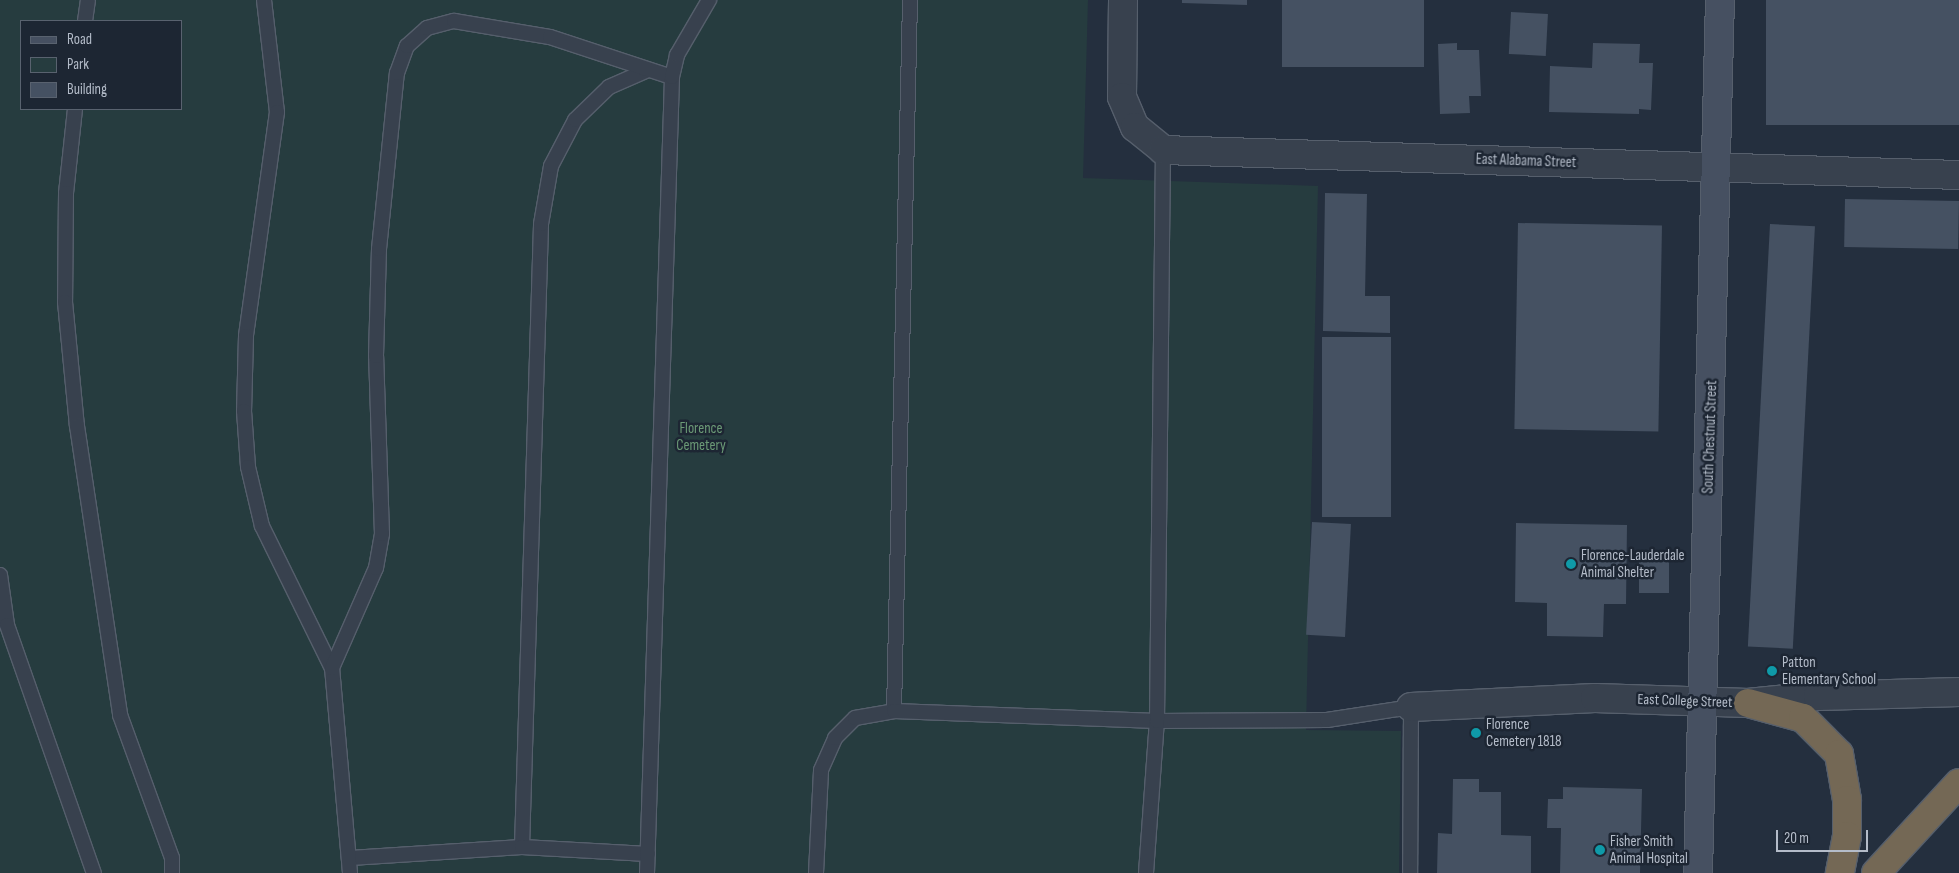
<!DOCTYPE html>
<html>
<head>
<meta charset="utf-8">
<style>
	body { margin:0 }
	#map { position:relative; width:1959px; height:873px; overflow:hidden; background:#242f3e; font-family:"Sofia Sans Condensed",sans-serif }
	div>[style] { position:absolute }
	.green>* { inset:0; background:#263c3f }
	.building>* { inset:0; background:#455162; transform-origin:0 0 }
	.roads { filter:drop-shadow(1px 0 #565f6c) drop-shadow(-1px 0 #565f6c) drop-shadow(0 1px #565f6c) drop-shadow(0 -1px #565f6c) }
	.lane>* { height:14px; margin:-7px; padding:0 7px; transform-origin:7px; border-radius:7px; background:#38414e }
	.street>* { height:28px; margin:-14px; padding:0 14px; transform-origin:14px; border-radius:14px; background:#38414e }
	.secondary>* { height:28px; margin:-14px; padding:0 14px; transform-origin:14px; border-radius:14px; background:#465061 }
	.highway>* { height:28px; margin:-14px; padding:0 14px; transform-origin:14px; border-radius:14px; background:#746855 }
	.dots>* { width:14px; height:14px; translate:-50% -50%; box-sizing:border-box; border:2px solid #1d2633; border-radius:50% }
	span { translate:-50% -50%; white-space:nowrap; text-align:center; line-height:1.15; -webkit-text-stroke:5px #1d2633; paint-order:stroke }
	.street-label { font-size:15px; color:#b4bcc9 }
	.park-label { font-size:15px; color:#6b9a76 }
	.poi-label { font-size:15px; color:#b4bcc9 }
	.left { translate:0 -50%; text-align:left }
	.legend { position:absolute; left:20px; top:20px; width:162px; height:90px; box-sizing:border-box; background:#1d2633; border:1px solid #59626f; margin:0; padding:6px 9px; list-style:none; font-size:15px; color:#b4bcc9 }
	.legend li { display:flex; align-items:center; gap:10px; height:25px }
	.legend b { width:25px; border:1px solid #59626f }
	.scale { position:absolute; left:1776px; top:830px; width:92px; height:22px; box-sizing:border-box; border:2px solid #b4bcc9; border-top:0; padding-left:6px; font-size:15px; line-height:18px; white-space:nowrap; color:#b4bcc9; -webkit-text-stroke:4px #1d2633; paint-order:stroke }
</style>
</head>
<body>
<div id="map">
	<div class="green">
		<i style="clip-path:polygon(evenodd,0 0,1088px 0,1083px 178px,1318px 186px,1306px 730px,1401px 731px,1399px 873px,0 873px,0 0,21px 21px,181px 21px,181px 109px,21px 109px,21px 21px)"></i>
	</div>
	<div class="building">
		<i style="clip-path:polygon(1182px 0,1247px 0,1247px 5px,1182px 3px)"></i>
		<i style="left:1282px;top:0;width:142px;height:67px"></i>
		<i style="left:1766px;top:0;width:193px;height:125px"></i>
		<i style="left:1511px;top:12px;width:37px;height:42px;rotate:3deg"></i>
		<i style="clip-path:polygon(1457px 43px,1457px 50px,1479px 50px,1481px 96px,1469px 96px,1470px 113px,1440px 114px,1438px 44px)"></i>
		<i style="clip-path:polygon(1593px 43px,1640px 44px,1639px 63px,1653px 63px,1651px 110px,1639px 109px,1639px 114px,1549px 112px,1550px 66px,1592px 68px)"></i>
		<i style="clip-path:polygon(1325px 193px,1367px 194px,1365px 296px,1390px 296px,1390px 333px,1323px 331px)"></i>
		<i style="left:1845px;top:199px;width:114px;height:48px;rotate:1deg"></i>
		<i style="left:1518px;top:223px;width:144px;height:206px;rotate:1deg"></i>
		<i style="left:1770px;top:224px;width:45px;height:423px;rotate:3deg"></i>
		<i style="left:1322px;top:337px;width:69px;height:180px"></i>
		<i style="left:1312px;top:522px;width:39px;height:113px;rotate:3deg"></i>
		<i style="clip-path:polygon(1516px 523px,1627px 525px,1626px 604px,1604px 604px,1603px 637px,1547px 636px,1547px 603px,1515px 602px)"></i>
		<i style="left:1639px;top:557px;width:30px;height:36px"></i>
		<i style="clip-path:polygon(1453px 779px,1479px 779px,1479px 792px,1501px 792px,1501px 835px,1531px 836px,1531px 873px,1437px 873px,1438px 833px,1452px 834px)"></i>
		<i style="clip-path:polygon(1563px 787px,1642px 789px,1640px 873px,1560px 873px,1561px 828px,1547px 828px,1548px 799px,1563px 799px)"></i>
	</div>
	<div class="roads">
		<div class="lane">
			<i style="left:264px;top:0;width:113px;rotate:83.4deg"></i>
			<i style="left:277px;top:112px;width:226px;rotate:97.9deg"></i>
			<i style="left:246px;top:336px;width:75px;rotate:91.5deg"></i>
			<i style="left:244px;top:411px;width:56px;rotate:85.9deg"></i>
			<i style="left:248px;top:467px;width:61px;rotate:76.7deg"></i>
			<i style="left:262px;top:526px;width:158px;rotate:63.8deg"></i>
			<i style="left:85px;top:21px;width:21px;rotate:-82deg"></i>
			<i style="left:75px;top:109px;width:84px;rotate:96.1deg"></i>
			<i style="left:66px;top:193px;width:109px;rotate:90.5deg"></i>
			<i style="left:65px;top:302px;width:125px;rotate:84.5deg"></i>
			<i style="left:77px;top:426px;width:292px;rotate:81.5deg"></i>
			<i style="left:120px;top:715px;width:152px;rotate:70deg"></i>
			<i style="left:172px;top:858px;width:15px;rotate:90deg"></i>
			<i style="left:0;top:575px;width:50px;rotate:82deg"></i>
			<i style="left:7px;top:625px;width:263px;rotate:70.7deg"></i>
			<i style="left:894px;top:711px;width:711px;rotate:-88.71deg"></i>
			<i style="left:522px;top:847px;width:623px;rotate:-88.25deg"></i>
			<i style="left:541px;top:224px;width:59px;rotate:-80.2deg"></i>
			<i style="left:551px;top:166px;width:52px;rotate:-62.4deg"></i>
			<i style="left:575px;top:120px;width:47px;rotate:-44.1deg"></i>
			<i style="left:609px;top:87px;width:43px;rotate:-23.6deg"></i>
			<i style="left:350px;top:858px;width:172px;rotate:-3.7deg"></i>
			<i style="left:522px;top:847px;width:126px;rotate:3.2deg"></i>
			<i style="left:350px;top:873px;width:206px;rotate:-95deg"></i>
			<i style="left:332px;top:668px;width:109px;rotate:-66.3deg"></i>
			<i style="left:376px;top:568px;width:35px;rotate:-80deg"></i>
			<i style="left:382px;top:534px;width:178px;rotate:-91.9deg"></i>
			<i style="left:376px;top:356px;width:107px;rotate:-88.4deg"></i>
			<i style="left:379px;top:249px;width:177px;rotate:-84.2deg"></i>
			<i style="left:397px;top:73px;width:29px;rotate:-70deg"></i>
			<i style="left:407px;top:46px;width:27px;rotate:-42deg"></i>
			<i style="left:427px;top:28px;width:28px;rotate:-15deg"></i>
			<i style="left:454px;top:21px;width:97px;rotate:9.5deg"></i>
			<i style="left:550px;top:37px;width:128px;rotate:18.2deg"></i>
			<i style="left:647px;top:873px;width:796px;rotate:-88.2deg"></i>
			<i style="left:672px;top:77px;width:23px;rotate:-77deg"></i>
			<i style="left:677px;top:55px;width:64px;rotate:-59.8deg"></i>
			<i style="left:816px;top:873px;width:103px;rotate:-87.2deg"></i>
			<i style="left:821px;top:770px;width:35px;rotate:-66deg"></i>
			<i style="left:835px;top:738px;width:28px;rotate:-45deg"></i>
			<i style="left:855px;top:718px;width:40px;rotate:-10deg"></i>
			<i style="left:894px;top:711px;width:263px;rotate:2.2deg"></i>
			<i style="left:1157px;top:721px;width:170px;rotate:-0.3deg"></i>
			<i style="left:1327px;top:720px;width:85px;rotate:-8.8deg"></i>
			<i style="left:1411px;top:707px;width:166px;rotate:90.3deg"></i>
			<i style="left:1146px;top:873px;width:152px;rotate:-85.9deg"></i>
			<i style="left:1157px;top:721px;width:571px;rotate:-89.4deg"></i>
		</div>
		<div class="street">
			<i style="left:1123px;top:0;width:97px;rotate:90.6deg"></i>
			<i style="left:1122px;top:97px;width:33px;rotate:67deg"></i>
			<i style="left:1135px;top:127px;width:36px;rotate:39deg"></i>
			<i style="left:1163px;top:150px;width:796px;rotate:1.8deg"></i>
			<i style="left:1411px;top:707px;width:184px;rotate:-2.8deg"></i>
			<i style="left:1595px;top:698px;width:153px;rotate:1.9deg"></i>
			<i style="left:1748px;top:703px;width:70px;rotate:-5.7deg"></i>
			<i style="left:1818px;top:696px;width:141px;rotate:-1.6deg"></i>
		</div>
		<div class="secondary">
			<i style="left:1698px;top:873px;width:873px;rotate:-88.56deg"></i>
		</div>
		<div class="highway">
			<i style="left:1748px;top:703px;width:57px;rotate:15.3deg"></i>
			<i style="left:1803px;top:718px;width:51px;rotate:45deg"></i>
			<i style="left:1839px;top:754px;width:47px;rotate:80.1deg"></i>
			<i style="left:1847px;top:800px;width:36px;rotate:90deg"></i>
			<i style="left:1847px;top:836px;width:38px;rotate:101deg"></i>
			<i style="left:1876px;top:873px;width:122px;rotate:-47.3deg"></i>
		</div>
	</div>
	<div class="dots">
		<i style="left:1571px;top:564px;background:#0f9aa8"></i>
		<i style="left:1772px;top:671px;background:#0f9aa8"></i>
		<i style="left:1476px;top:733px;background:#0f9aa8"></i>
		<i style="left:1600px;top:850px;background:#0f9aa8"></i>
	</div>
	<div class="street-label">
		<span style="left:1526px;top:161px;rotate:2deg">East Alabama Street</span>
		<span style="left:1710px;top:437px;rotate:-88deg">South Chestnut Street</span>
		<span style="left:1685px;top:701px;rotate:2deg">East College Street</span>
	</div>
	<div class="park-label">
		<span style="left:701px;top:437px">Florence<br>Cemetery</span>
	</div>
	<div class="poi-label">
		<span class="left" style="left:1581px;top:564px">Florence-Lauderdale<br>Animal Shelter</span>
		<span class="left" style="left:1782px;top:671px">Patton<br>Elementary School</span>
		<span class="left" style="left:1486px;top:733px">Florence<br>Cemetery 1818</span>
		<span class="left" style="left:1610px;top:850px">Fisher Smith<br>Animal Hospital</span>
	</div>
	<ul class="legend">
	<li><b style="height:6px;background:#465061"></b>Road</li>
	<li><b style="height:14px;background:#263c3f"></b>Park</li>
	<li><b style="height:14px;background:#455162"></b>Building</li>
	</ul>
	<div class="scale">20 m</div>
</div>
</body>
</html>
